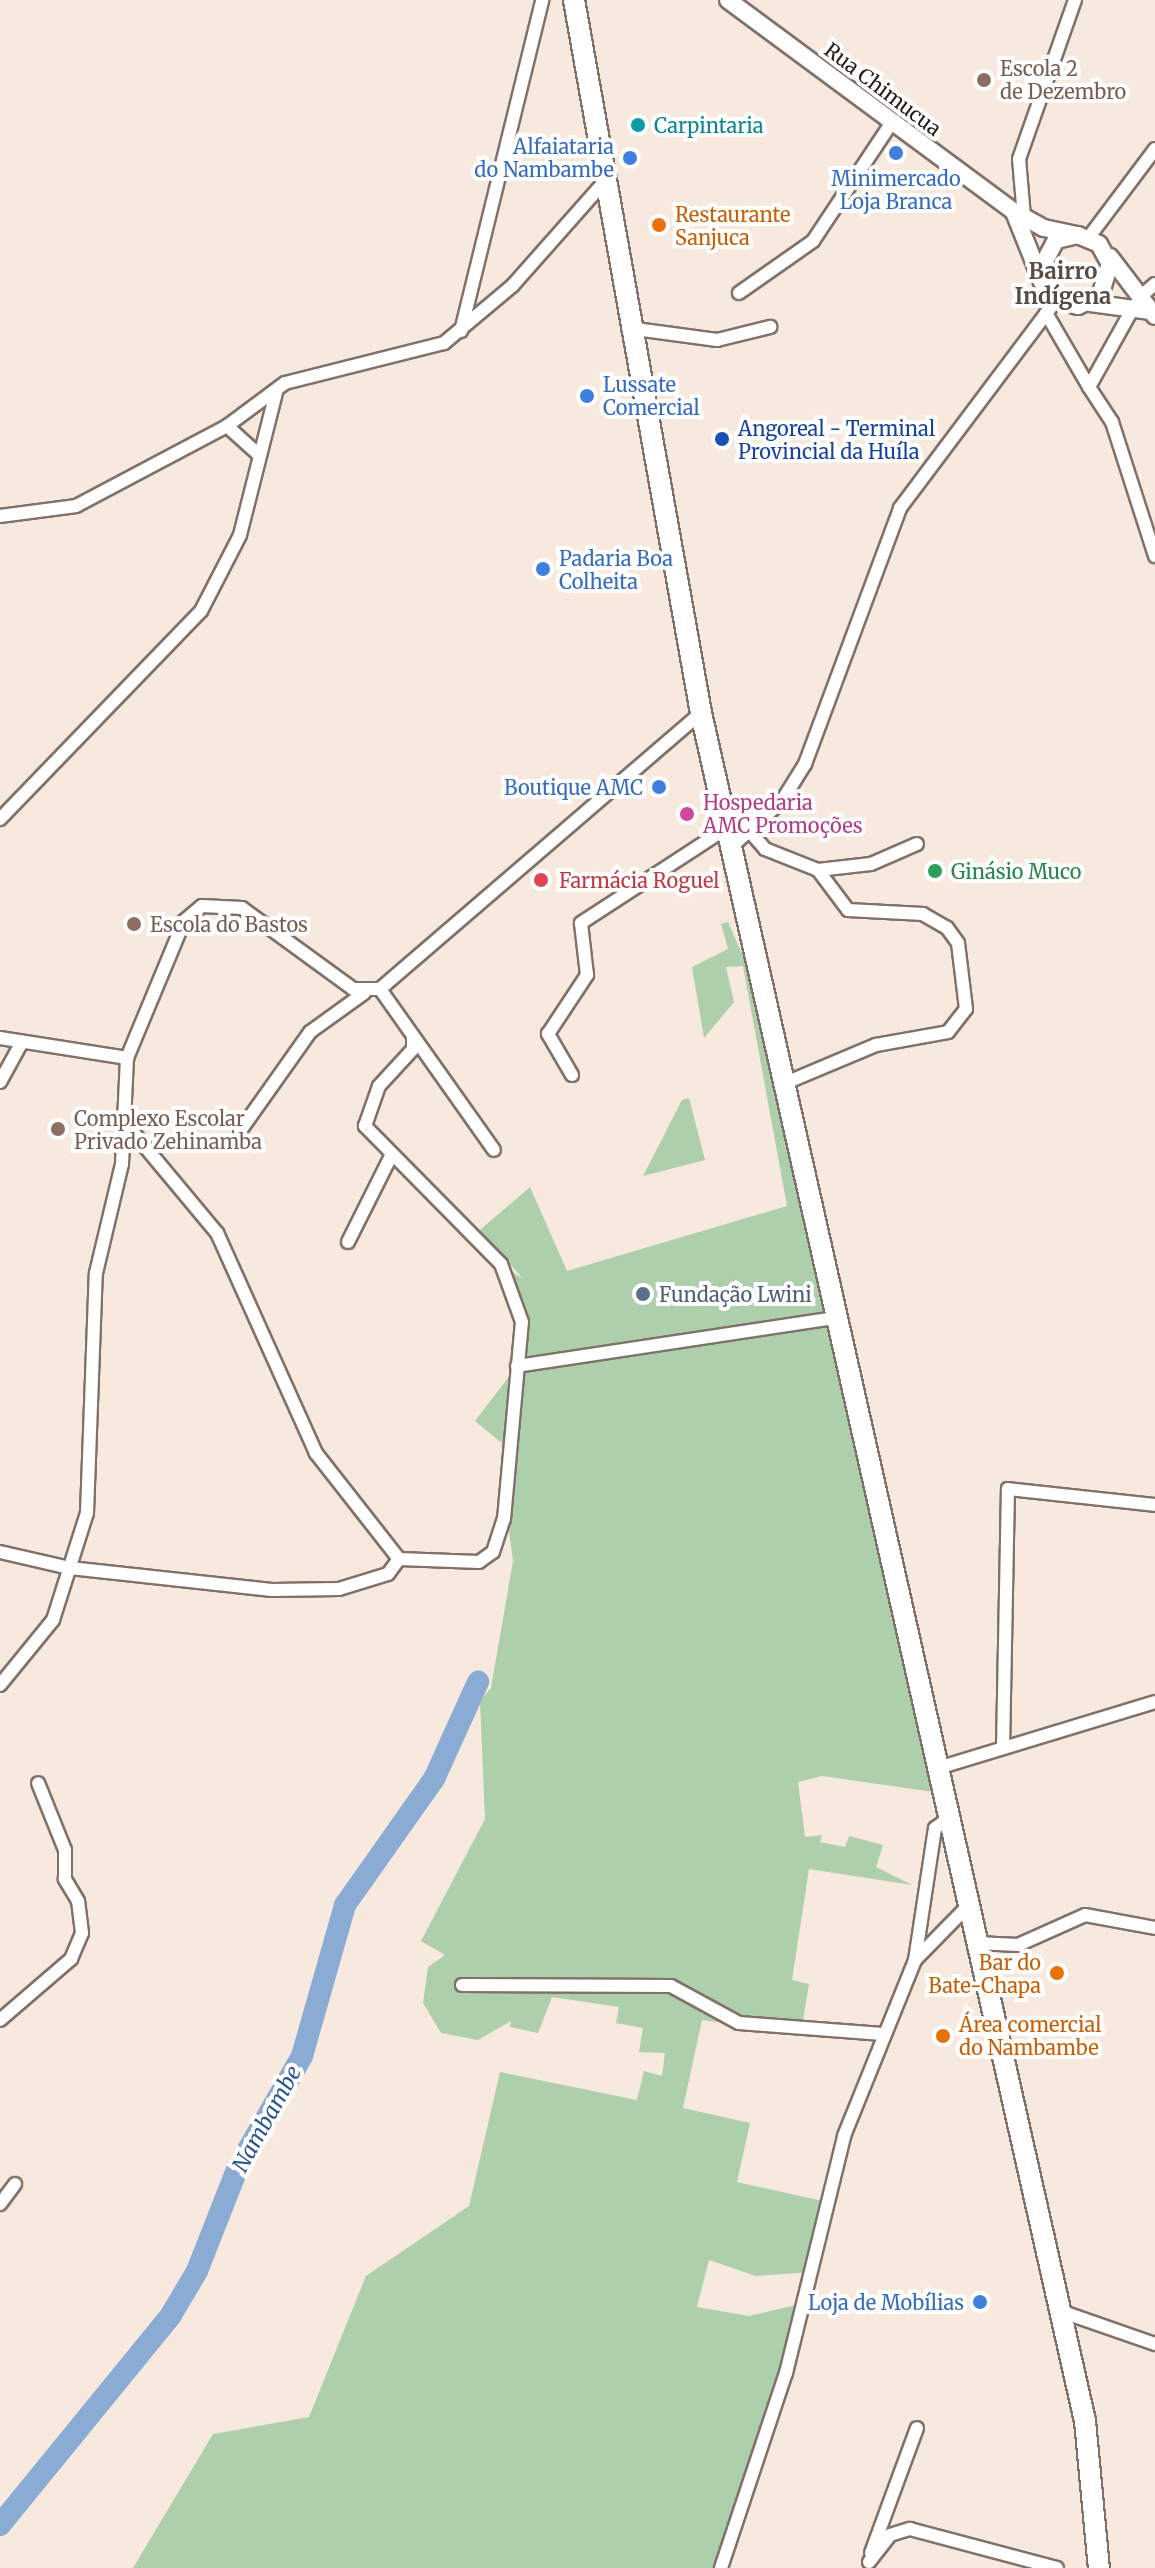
<!DOCTYPE html>
<html>
<head>
<meta charset="utf-8">
<style>
	body { margin:0 }
	#map { position:relative; width:1155px; height:2568px; overflow:hidden; background:#f8e9df; font-family:Merriweather,serif }
	div>[style] { position:absolute }
	.green>* { inset:0; background:#adcfab }
	.river>* { height:22px; margin:-11px; padding:0 11px; transform-origin:11px; border-radius:11px; background:#8aabd3 }
	.roads { filter:drop-shadow(2px 0 #7f726a) drop-shadow(-2px 0 #7f726a) drop-shadow(0 2px #7f726a) drop-shadow(0 -2px #7f726a) }
	.minor>* { height:12px; margin:-6px; padding:0 6px; transform-origin:6px; border-radius:6px; background:#fff }
	.tertiary>* { height:16px; margin:-8px; padding:0 8px; transform-origin:8px; border-radius:8px; background:#fff }
	.primary>* { height:20px; margin:-10px; padding:0 10px; transform-origin:10px; border-radius:10px; background:#fff }
	.dots>* { width:22px; height:22px; translate:-50% -50%; box-sizing:border-box; border:4px solid #fff; border-radius:50% }
	span { translate:-50% -50%; white-space:nowrap; text-align:center; line-height:1.15; -webkit-text-stroke:8px #fff; paint-order:stroke }
	.education-label { font-size:20px; color:#785e54 }
	.left { translate:0 -50%; text-align:left }
	.street-label { font-size:20px; color:#25201c }
	.culture-label { font-size:20px; color:#0d838f }
	.shop-label { font-size:20px; color:#366cbe }
	.right { translate:-100% -50%; text-align:right }
	.food-label { font-size:20px; color:#c56008 }
	.transit-label { font-size:20px; color:#164399 }
	.hotel-label { font-size:20px; color:#b23c85 }
	.leisure-label { font-size:20px; color:#27864d }
	.health-label { font-size:20px; color:#be3a42 }
	.service-label { font-size:20px; color:#4e5e75 }
	.neighbourhood-label { font-size:22px; color:#574b43; font-weight:700 }
	.water-label { font-size:22px; color:#2a588c; font-style:italic }
</style>
</head>
<body>
<div id="map">
	<div class="green">
		<i style="clip-path:polygon(728px 922px,747px 965px,934px 1792px,822px 1776px,798px 1782px,805px 1837px,822px 1835px,820px 1842px,845px 1847px,849px 1836px,883px 1845px,876px 1867px,912px 1885px,809px 1869px,792px 1980px,809px 1984px,801px 2033px,702px 2020px,683px 2108px,750px 2123px,737px 2182px,827px 2202px,811px 2272px,756px 2276px,709px 2260px,697px 2307px,749px 2316px,804px 2303px,721px 2568px,133px 2568px,213px 2434px,309px 2417px,366px 2276px,469px 2206px,500px 2072px,637px 2100px,644px 2071px,662px 2076px,665px 2053px,639px 2052px,643px 2028px,616px 2023px,619px 2007px,552px 1997px,538px 2033px,510px 2027px,511px 2021px,478px 2040px,441px 2033px,423px 2003px,428px 1967px,445px 1955px,421px 1941px,485px 1819px,480px 1701px,491px 1688px,513px 1561px,505px 1503px,509px 1449px,475px 1421px,517px 1366px,522px 1322px,501px 1264px,523px 1279px,480px 1230px,530px 1187px,567px 1271px,787px 1206px,743px 966px,726px 967px,734px 1002px,704px 1038px,692px 967px,728px 949px,721px 924px)"></i>
		<i style="clip-path:polygon(689px 1098px,705px 1160px,643px 1176px,682px 1100px)"></i>
	</div>
	<div class="river">
		<i style="left:0;top:2525px;width:271px;rotate:-50.8deg"></i>
		<i style="left:171px;top:2315px;width:51px;rotate:-59.4deg"></i>
		<i style="left:197px;top:2271px;width:112px;rotate:-68.5deg"></i>
		<i style="left:238px;top:2167px;width:128px;rotate:-60deg"></i>
		<i style="left:302px;top:2056px;width:157px;rotate:-74.1deg"></i>
		<i style="left:345px;top:1905px;width:154px;rotate:-54.8deg"></i>
		<i style="left:434px;top:1779px;width:107px;rotate:-65.6deg"></i>
	</div>
	<div class="roads">
		<div class="minor">
			<i style="left:1024px;top:217px;width:58px;rotate:-94.9deg"></i>
			<i style="left:1019px;top:159px;width:169px;rotate:-70.6deg"></i>
			<i style="left:1089px;top:237px;width:110px;rotate:-53.1deg"></i>
			<i style="left:739px;top:293px;width:90px;rotate:-35.1deg"></i>
			<i style="left:813px;top:241px;width:143px;rotate:-56.4deg"></i>
			<i style="left:1140px;top:297px;width:20px;rotate:-41deg"></i>
			<i style="left:1046px;top:313px;width:86px;rotate:59.8deg"></i>
			<i style="left:1089px;top:387px;width:93px;rotate:-60.9deg"></i>
			<i style="left:628px;top:328px;width:90px;rotate:7.7deg"></i>
			<i style="left:717px;top:340px;width:55px;rotate:-13.8deg"></i>
			<i style="left:461px;top:331px;width:341px;rotate:-76.2deg"></i>
			<i style="left:1089px;top:387px;width:42px;rotate:56.7deg"></i>
			<i style="left:1112px;top:422px;width:141px;rotate:72.2deg"></i>
			<i style="left:227px;top:426px;width:43px;rotate:42.2deg"></i>
			<i style="left:0;top:516px;width:77px;rotate:-7.5deg"></i>
			<i style="left:76px;top:506px;width:171px;rotate:-27.9deg"></i>
			<i style="left:227px;top:426px;width:72px;rotate:-36.6deg"></i>
			<i style="left:285px;top:383px;width:164px;rotate:-14.1deg"></i>
			<i style="left:444px;top:343px;width:90px;rotate:-40deg"></i>
			<i style="left:513px;top:285px;width:137px;rotate:-48.5deg"></i>
			<i style="left:0;top:819px;width:289px;rotate:-46deg"></i>
			<i style="left:201px;top:611px;width:85px;rotate:-62.8deg"></i>
			<i style="left:240px;top:535px;width:146px;rotate:-75.8deg"></i>
			<i style="left:746px;top:827px;width:29px;rotate:49deg"></i>
			<i style="left:765px;top:849px;width:57px;rotate:21.6deg"></i>
			<i style="left:818px;top:870px;width:53px;rotate:-6.5deg"></i>
			<i style="left:871px;top:864px;width:50px;rotate:-23.5deg"></i>
			<i style="left:730px;top:848px;width:70px;rotate:-42.1deg"></i>
			<i style="left:782px;top:801px;width:44px;rotate:-58.1deg"></i>
			<i style="left:805px;top:764px;width:273px;rotate:-69.6deg"></i>
			<i style="left:900px;top:508px;width:260px;rotate:-53.1deg"></i>
			<i style="left:380px;top:989px;width:197px;rotate:54.7deg"></i>
			<i style="left:0;top:1038px;width:129px;rotate:8.9deg"></i>
			<i style="left:572px;top:1075px;width:48px;rotate:-120.3deg"></i>
			<i style="left:548px;top:1034px;width:71px;rotate:-56.5deg"></i>
			<i style="left:587px;top:975px;width:52px;rotate:-96.6deg"></i>
			<i style="left:581px;top:923px;width:172px;rotate:-33.1deg"></i>
			<i style="left:0;top:1082px;width:46px;rotate:-61.2deg"></i>
			<i style="left:783px;top:1084px;width:101px;rotate:-22.8deg"></i>
			<i style="left:876px;top:1045px;width:73px;rotate:-10.2deg"></i>
			<i style="left:948px;top:1032px;width:29px;rotate:-52deg"></i>
			<i style="left:966px;top:1009px;width:66px;rotate:-96.9deg"></i>
			<i style="left:958px;top:943px;width:19px;rotate:-126deg"></i>
			<i style="left:947px;top:928px;width:28px;rotate:-150deg"></i>
			<i style="left:923px;top:914px;width:75px;rotate:-176.9deg"></i>
			<i style="left:848px;top:910px;width:50px;rotate:-126.9deg"></i>
			<i style="left:240px;top:1131px;width:121px;rotate:-54.7deg"></i>
			<i style="left:310px;top:1032px;width:67px;rotate:-35.8deg"></i>
			<i style="left:348px;top:1242px;width:98px;rotate:-63.4deg"></i>
			<i style="left:517px;top:1366px;width:321px;rotate:-8.6deg"></i>
			<i style="left:0;top:1552px;width:72px;rotate:12.9deg"></i>
			<i style="left:70px;top:1568px;width:203px;rotate:6.2deg"></i>
			<i style="left:272px;top:1590px;width:67px;rotate:-0.9deg"></i>
			<i style="left:339px;top:1589px;width:51px;rotate:-17deg"></i>
			<i style="left:388px;top:1574px;width:19px;rotate:-54deg"></i>
			<i style="left:399px;top:1559px;width:135px;rotate:-128.1deg"></i>
			<i style="left:316px;top:1453px;width:241px;rotate:-114.2deg"></i>
			<i style="left:217px;top:1233px;width:141px;rotate:-129.8deg"></i>
			<i style="left:399px;top:1559px;width:80px;rotate:2.1deg"></i>
			<i style="left:479px;top:1562px;width:17px;rotate:-36deg"></i>
			<i style="left:493px;top:1552px;width:35px;rotate:-72deg"></i>
			<i style="left:504px;top:1519px;width:198px;rotate:-84.8deg"></i>
			<i style="left:522px;top:1322px;width:62px;rotate:-109.9deg"></i>
			<i style="left:501px;top:1264px;width:194px;rotate:-134.6deg"></i>
			<i style="left:365px;top:1126px;width:42px;rotate:-70.7deg"></i>
			<i style="left:379px;top:1086px;width:50px;rotate:-47.4deg"></i>
			<i style="left:413px;top:1049px;width:12px;rotate:-90deg"></i>
			<i style="left:0;top:1685px;width:84px;rotate:-50.8deg"></i>
			<i style="left:53px;top:1620px;width:112px;rotate:-72.4deg"></i>
			<i style="left:87px;top:1513px;width:240px;rotate:-87.9deg"></i>
			<i style="left:96px;top:1273px;width:112px;rotate:-76.6deg"></i>
			<i style="left:122px;top:1164px;width:106px;rotate:-87.3deg"></i>
			<i style="left:127px;top:1058px;width:148px;rotate:-67.4deg"></i>
			<i style="left:184px;top:921px;width:23px;rotate:-40deg"></i>
			<i style="left:202px;top:906px;width:40px;rotate:2.9deg"></i>
			<i style="left:242px;top:908px;width:137px;rotate:36.1deg"></i>
			<i style="left:353px;top:989px;width:27px"></i>
			<i style="left:380px;top:989px;width:423px;rotate:-40.7deg"></i>
			<i style="left:1003px;top:1748px;width:259px;rotate:-88.9deg"></i>
			<i style="left:1008px;top:1489px;width:148px;rotate:6.2deg"></i>
			<i style="left:938px;top:1768px;width:227px;rotate:-16.9deg"></i>
			<i style="left:949px;top:1818px;width:17px;rotate:144deg"></i>
			<i style="left:935px;top:1828px;width:134px;rotate:98.6deg"></i>
			<i style="left:915px;top:1960px;width:77px;rotate:-45.5deg"></i>
			<i style="left:977px;top:1943px;width:41px;rotate:2.8deg"></i>
			<i style="left:1018px;top:1945px;width:73px;rotate:-24.1deg"></i>
			<i style="left:1085px;top:1915px;width:71px;rotate:10.5deg"></i>
			<i style="left:462px;top:1985px;width:209px;rotate:0.3deg"></i>
			<i style="left:671px;top:1986px;width:77px;rotate:28.6deg"></i>
			<i style="left:739px;top:2023px;width:144px;rotate:4.4deg"></i>
			<i style="left:0;top:2020px;width:94px;rotate:-40.7deg"></i>
			<i style="left:71px;top:1959px;width:28px;rotate:-67deg"></i>
			<i style="left:82px;top:1933px;width:32px;rotate:-97deg"></i>
			<i style="left:78px;top:1901px;width:26px;rotate:-121deg"></i>
			<i style="left:65px;top:1879px;width:29px;rotate:-90deg"></i>
			<i style="left:65px;top:1850px;width:72px;rotate:-111.9deg"></i>
			<i style="left:0;top:2204px;width:25px;rotate:-53deg"></i>
			<i style="left:1060px;top:2311px;width:101px;rotate:19.2deg"></i>
			<i style="left:871px;top:2553px;width:133px;rotate:-69.8deg"></i>
			<i style="left:869px;top:2562px;width:34px;rotate:-52deg"></i>
			<i style="left:890px;top:2535px;width:21px;rotate:-17deg"></i>
			<i style="left:910px;top:2529px;width:152px;rotate:14.9deg"></i>
			<i style="left:721px;top:2568px;width:206px;rotate:-71.6deg"></i>
			<i style="left:786px;top:2373px;width:244px;rotate:-76.2deg"></i>
			<i style="left:844px;top:2136px;width:190px;rotate:-68deg"></i>
		</div>
		<div class="tertiary">
			<i style="left:728px;top:0;width:355px;rotate:36.5deg"></i>
			<i style="left:1013px;top:211px;width:35px;rotate:29deg"></i>
			<i style="left:1044px;top:228px;width:35px;rotate:12deg"></i>
			<i style="left:1014px;top:212px;width:75px;rotate:68.2deg"></i>
			<i style="left:1042px;top:282px;width:23px;rotate:52deg"></i>
			<i style="left:1056px;top:300px;width:23px;rotate:15deg"></i>
			<i style="left:1078px;top:306px;width:24px;rotate:-24deg"></i>
			<i style="left:1100px;top:296px;width:34px;rotate:-73deg"></i>
			<i style="left:1110px;top:264px;width:23px;rotate:-119deg"></i>
			<i style="left:1099px;top:244px;width:23px;rotate:-157deg"></i>
			<i style="left:1078px;top:235px;width:23px;rotate:167deg"></i>
			<i style="left:1056px;top:240px;width:34px;rotate:118deg"></i>
			<i style="left:1110px;top:257px;width:74px;rotate:52.7deg"></i>
			<i style="left:1090px;top:303px;width:61px;rotate:7.6deg"></i>
		</div>
		<div class="primary">
			<i style="left:574px;top:0;width:724px;rotate:79.9deg"></i>
			<i style="left:701px;top:713px;width:1751px;rotate:77.33deg"></i>
			<i style="left:1085px;top:2421px;width:148px;rotate:84.6deg"></i>
		</div>
	</div>
	<div class="dots">
		<i style="left:984px;top:80px;background:#8d6e63"></i>
		<i style="left:638px;top:125px;background:#0f9aa8"></i>
		<i style="left:896px;top:153px;background:#3f7fe0"></i>
		<i style="left:630px;top:158px;background:#3f7fe0"></i>
		<i style="left:659px;top:225px;background:#e8710a"></i>
		<i style="left:587px;top:396px;background:#3f7fe0"></i>
		<i style="left:722px;top:439px;background:#1a4fb4"></i>
		<i style="left:543px;top:569px;background:#3f7fe0"></i>
		<i style="left:659px;top:787px;background:#3f7fe0"></i>
		<i style="left:687px;top:814px;background:#d1479c"></i>
		<i style="left:935px;top:871px;background:#2e9e5b"></i>
		<i style="left:541px;top:880px;background:#e0444e"></i>
		<i style="left:134px;top:924px;background:#8d6e63"></i>
		<i style="left:58px;top:1129px;background:#8d6e63"></i>
		<i style="left:643px;top:1294px;background:#5c6f8a"></i>
		<i style="left:1057px;top:1973px;background:#e8710a"></i>
		<i style="left:943px;top:2036px;background:#e8710a"></i>
		<i style="left:980px;top:2302px;background:#3f7fe0"></i>
	</div>
	<div class="education-label">
		<span class="left" style="left:1000px;top:80px">Escola 2<br>de Dezembro</span>
		<span class="left" style="left:150px;top:924px">Escola do Bastos</span>
		<span class="left" style="left:74px;top:1130px">Complexo Escolar<br>Privado Zehinamba</span>
	</div>
	<div class="street-label">
		<span style="left:883px;top:89px;rotate:37deg">Rua Chimucua</span>
	</div>
	<div class="culture-label">
		<span class="left" style="left:654px;top:125px">Carpintaria</span>
	</div>
	<div class="shop-label">
		<span class="right" style="left:614px;top:158px">Alfaiataria<br>do Nambambe</span>
		<span style="left:896px;top:190px">Minimercado<br>Loja Branca</span>
		<span class="left" style="left:603px;top:396px">Lussate<br>Comercial</span>
		<span class="left" style="left:559px;top:570px">Padaria Boa<br>Colheita</span>
		<span class="right" style="left:643px;top:787px">Boutique AMC</span>
		<span class="right" style="left:964px;top:2302px">Loja de Mobílias</span>
	</div>
	<div class="food-label">
		<span class="left" style="left:675px;top:226px">Restaurante<br>Sanjuca</span>
		<span class="right" style="left:1041px;top:1974px">Bar do<br>Bate-Chapa</span>
		<span class="left" style="left:959px;top:2036px">Área comercial<br>do Nambambe</span>
	</div>
	<div class="transit-label">
		<span class="left" style="left:738px;top:440px">Angoreal - Terminal<br>Provincial da Huíla</span>
	</div>
	<div class="hotel-label">
		<span class="left" style="left:703px;top:814px">Hospedaria<br>AMC Promoções</span>
	</div>
	<div class="leisure-label">
		<span class="left" style="left:951px;top:871px">Ginásio Muco</span>
	</div>
	<div class="health-label">
		<span class="left" style="left:559px;top:880px">Farmácia Roguel</span>
	</div>
	<div class="service-label">
		<span class="left" style="left:659px;top:1294px">Fundação Lwini</span>
	</div>
	<div class="neighbourhood-label">
		<span style="left:1063px;top:284px">Bairro<br>Indígena</span>
	</div>
	<div class="water-label">
		<span style="left:267px;top:2119px;rotate:-61deg">Nambambe</span>
	</div>
</div>
</body>
</html>
